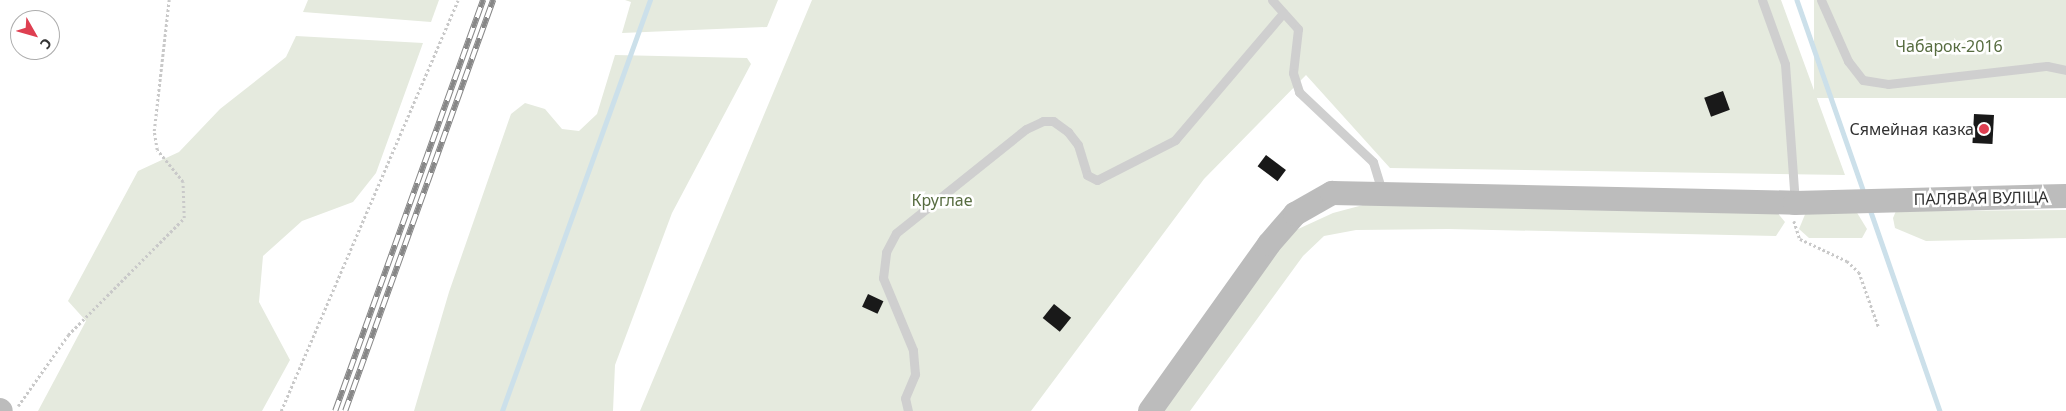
<!DOCTYPE html>
<html>
<head>
<meta charset="utf-8">
<style>
	body { margin:0 }
	#map { position:relative; width:2066px; height:411px; overflow:hidden; background:#fff; font-family:"Noto Sans",sans-serif }
	div>[style] { position:absolute }
	.green>* { inset:0; background:#e5eade; transform-origin:0 0 }
	.stream>* { height:4.5px; margin:-2.25px; padding:0 2.25px; transform-origin:2.25px; border-radius:2.25px; background:#cce0ea }
	.building>* { inset:0; background:#191919; transform-origin:0 0 }
	.path>* { height:2.5px; margin-top:-1.25px; transform-origin:0; background:repeating-linear-gradient(90deg,#c9c9c9 0 2.5px,transparent 0 5px) }
	.lane>* { height:9px; margin:-4.5px; padding:0 4.5px; transform-origin:4.5px; border-radius:4.5px; background:#cfcfcf }
	.secondary>* { height:24px; margin:-12px; padding:0 12px; transform-origin:12px; border-radius:12px; background:#bcbcbc }
	.rail>* { height:5.5px; margin-top:-2.75px; transform-origin:0; background:repeating-linear-gradient(90deg,#fff 0 11px,#878787 0 22px); box-sizing:border-box; border-block:1px solid #878787 }
	.dots>* { width:14px; height:14px; translate:-50% -50%; box-sizing:border-box; border:2px solid #fff; border-radius:50% }
	span { translate:-50% -50%; white-space:nowrap; text-align:center; line-height:1.15; -webkit-text-stroke:5px #fff; paint-order:stroke }
	.park-label { font-size:16px; color:#576c40 }
	.poi-label { font-size:16px; color:#323232 }
	.right { translate:-100% -50%; text-align:right }
	.street-label { font-size:16px; color:#323232 }
	.north { position:absolute; left:10px; top:10px; width:50px; height:50px; box-sizing:border-box; background:#fff; border:1px solid #adadad; border-radius:50%; rotate:128deg; font-size:14px; font-weight:700; line-height:20px; text-align:center; color:#323232 }
	.north::after { content:''; display:block; margin:auto; width:18px; height:22px; background:#de3f51; clip-path:polygon(50% 0,100% 100%,50% 72%,0 100%) }
</style>
</head>
<body>
<div id="map">
	<div class="green">
		<i style="clip-path:polygon(308px 0,439px 0,431px 22px,303px 12px)"></i>
		<i style="clip-path:polygon(625px 0,778px 0,767px 27px,622px 33px,631px 2px)"></i>
		<i style="clip-path:polygon(812px 0,1781px 0,1845px 175px,1390px 168px,1306px 75px,1204px 179px,1031px 411px,640px 411px)"></i>
		<i style="left:1814px;top:0;width:252px;height:98px"></i>
		<i style="clip-path:polygon(296px 36px,423px 43px,376px 173px,353px 202px,302px 221px,263px 256px,259px 302px,290px 360px,262px 411px,38px 411px,86px 321px,68px 301px,138px 171px,179px 152px,220px 109px,286px 57px)"></i>
		<i style="clip-path:polygon(615px 55px,747px 58px,751px 64px,672px 213px,615px 365px,613px 411px,414px 411px,449px 292px,511px 114px,525px 103px,545px 109px,562px 129px,579px 131px,597px 114px)"></i>
		<i style="clip-path:polygon(1363px 205px,1776px 211px,1785px 222px,1776px 236px,1448px 229px,1356px 230px,1324px 236px,1303px 256px,1190px 411px,1161px 411px,1274px 251px,1296px 230px,1333px 213px)"></i>
		<i style="clip-path:polygon(2066px 210px,2066px 238px,1926px 241px,1895px 228px,1893px 218px,1896px 211px)"></i>
		<i style="clip-path:polygon(1856px 211px,1867px 229px,1862px 238px,1809px 238px,1799px 229px,1806px 212px)"></i>
	</div>
	<div class="stream">
		<i style="left:1797px;top:0;width:207px;rotate:70.8deg"></i>
		<i style="left:1870px;top:209px;width:214px;rotate:70.9deg"></i>
		<i style="left:502px;top:411px;width:437px;rotate:-70.2deg"></i>
	</div>
	<div class="building">
		<i style="left:1723px;top:91px;width:20px;height:20px;rotate:70deg"></i>
		<i style="left:1974px;top:114px;width:20px;height:29px;rotate:3deg"></i>
		<i style="left:1266px;top:155px;width:25px;height:14px;rotate:37deg"></i>
		<i style="left:868px;top:294px;width:17px;height:14px;rotate:25deg"></i>
		<i style="left:1054px;top:304px;width:22px;height:18px;rotate:39deg"></i>
	</div>
	<div class="path">
		<i style="left:1794px;top:221px;width:19px;rotate:72deg"></i>
		<i style="left:1800px;top:239px;width:52px;rotate:25.1deg"></i>
		<i style="left:1847px;top:261px;width:16px;rotate:43deg"></i>
		<i style="left:1859px;top:272px;width:59px;rotate:70.3deg"></i>
		<i style="left:18px;top:406px;width:87px;rotate:-54.8deg"></i>
		<i style="left:68px;top:335px;width:165px;rotate:-45.2deg"></i>
		<i style="left:184px;top:218px;width:36px;rotate:-92deg"></i>
		<i style="left:183px;top:182px;width:41px;rotate:-129.1deg"></i>
		<i style="left:157px;top:150px;width:19px;rotate:-99deg"></i>
		<i style="left:154px;top:131px;width:132px;rotate:-83.5deg"></i>
		<i style="left:281px;top:411px;width:447px;rotate:-66.7deg"></i>
	</div>
	<div class="lane">
		<i style="left:1272px;top:0;width:39px;rotate:48deg"></i>
		<i style="left:1298px;top:29px;width:44px;rotate:96.5deg"></i>
		<i style="left:1293px;top:73px;width:20px;rotate:72deg"></i>
		<i style="left:1299px;top:92px;width:102px;rotate:43.4deg"></i>
		<i style="left:1373px;top:162px;width:30px;rotate:73deg"></i>
		<i style="left:1762px;top:0;width:68px;rotate:70.2deg"></i>
		<i style="left:1785px;top:64px;width:139px;rotate:85.9deg"></i>
		<i style="left:1821px;top:0;width:67px;rotate:66.1deg"></i>
		<i style="left:1848px;top:61px;width:24px;rotate:52deg"></i>
		<i style="left:1863px;top:80px;width:25px;rotate:9deg"></i>
		<i style="left:1888px;top:84px;width:160px;rotate:-6.5deg"></i>
		<i style="left:2047px;top:66px;width:19px;rotate:12deg"></i>
		<i style="left:908px;top:411px;width:13px;rotate:-103deg"></i>
		<i style="left:905px;top:398px;width:26px;rotate:-67deg"></i>
		<i style="left:915px;top:374px;width:24px;rotate:-95deg"></i>
		<i style="left:913px;top:350px;width:78px;rotate:-112.6deg"></i>
		<i style="left:883px;top:278px;width:26px;rotate:-83deg"></i>
		<i style="left:886px;top:252px;width:21px;rotate:-62deg"></i>
		<i style="left:896px;top:233px;width:166px;rotate:-38.7deg"></i>
		<i style="left:1026px;top:129px;width:19px;rotate:-25deg"></i>
		<i style="left:1043px;top:121px;width:10px"></i>
		<i style="left:1053px;top:121px;width:19px;rotate:36deg"></i>
		<i style="left:1068px;top:132px;width:16px;rotate:52deg"></i>
		<i style="left:1078px;top:145px;width:31px;rotate:73deg"></i>
		<i style="left:1087px;top:175px;width:11px;rotate:27deg"></i>
		<i style="left:1097px;top:180px;width:88px;rotate:-27.1deg"></i>
		<i style="left:1175px;top:140px;width:167px;rotate:-49.6deg"></i>
	</div>
	<div class="secondary">
		<i style="left:0;top:410px;width:1px;rotate:45deg"></i>
		<i style="left:1150px;top:411px;width:205px;rotate:-54.5deg"></i>
		<i style="left:1269px;top:244px;width:40px;rotate:-49deg"></i>
		<i style="left:1295px;top:214px;width:43px;rotate:-29.6deg"></i>
		<i style="left:1332px;top:193px;width:463px;rotate:1.2deg"></i>
		<i style="left:1795px;top:203px;width:271px;rotate:-1.5deg"></i>
	</div>
	<div class="rail">
		<i style="left:335px;top:411px;width:437px;rotate:-70.2deg"></i>
		<i style="left:345px;top:411px;width:437px;rotate:-70.2deg"></i>
	</div>
	<div class="dots">
		<i style="left:1984px;top:129px;background:#de3f51"></i>
	</div>
	<div class="park-label">
		<span style="left:1949px;top:46px">Чабарок-2016</span>
		<span style="left:942px;top:200px">Круглае</span>
	</div>
	<div class="poi-label">
		<span class="right" style="left:1974px;top:129px">Сямейная казка</span>
	</div>
	<div class="street-label">
		<span style="left:1981px;top:198px;rotate:-1deg">ПАЛЯВАЯ ВУЛІЦА</span>
	</div>
	<div class="north">С</div>
</div>
</body>
</html>
